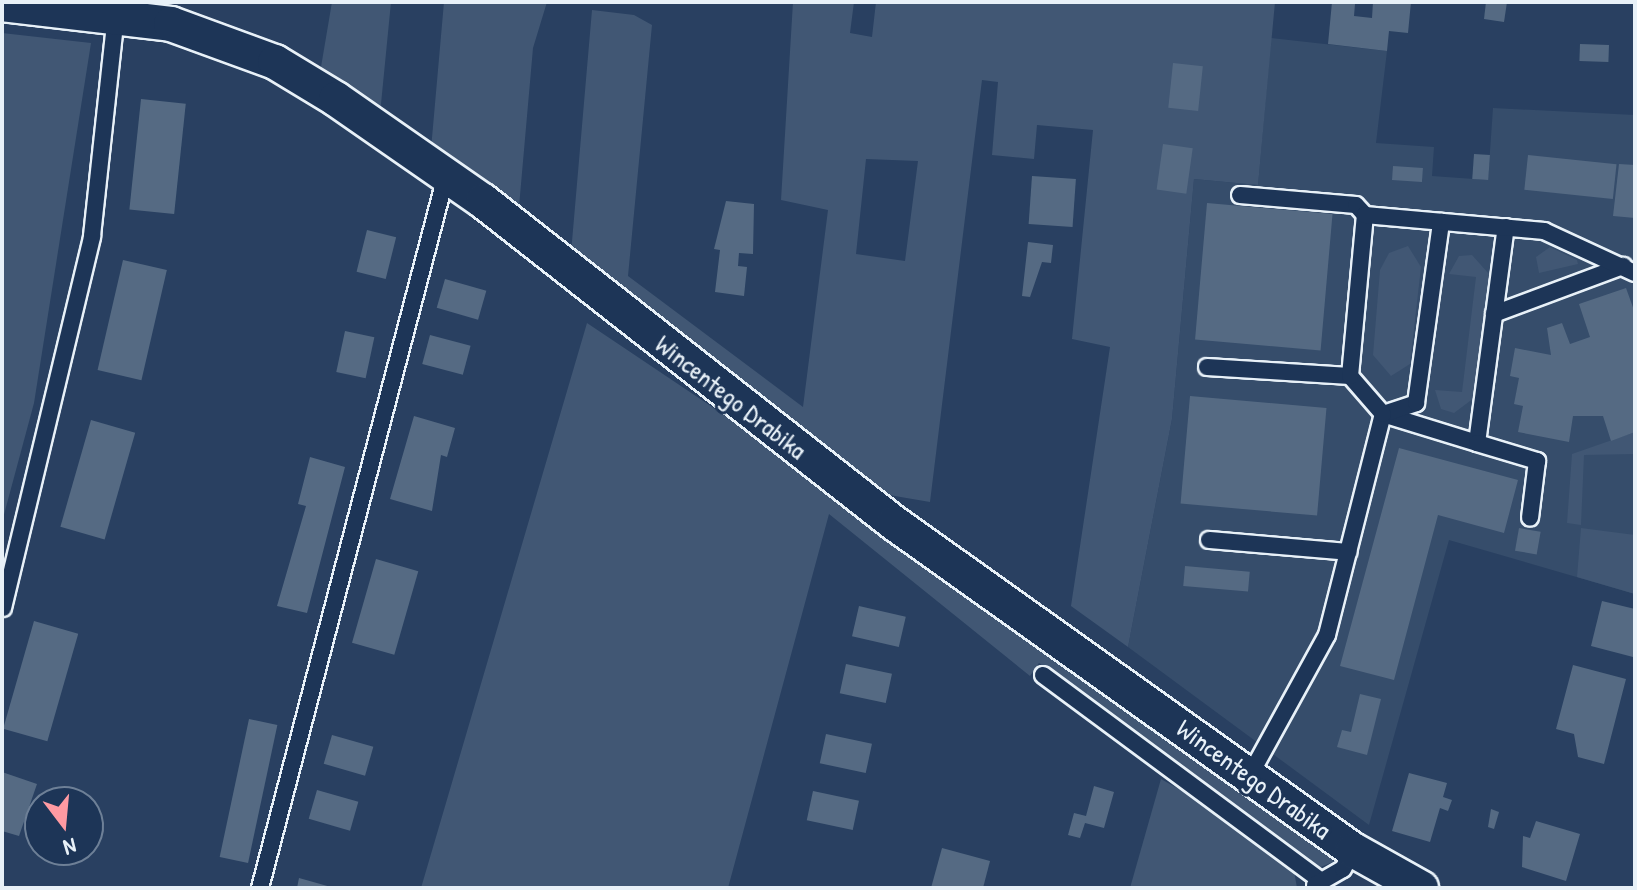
<!DOCTYPE html>
<html>
<head>
<meta charset="utf-8">
<style>
	body { margin:0 }
	#map { position:relative; width:1637px; height:890px; overflow:hidden; background:#294061; font-family:"Patrick Hand",sans-serif }
	div>[style] { position:absolute }
	.built>* { inset:0; background:#364d6b }
	.green>* { inset:0; background:#415774 }
	.building>* { inset:0; background:#556a83; transform-origin:0 0 }
	.roads { filter:drop-shadow(2px 0 #e8f1f8) drop-shadow(-2px 0 #e8f1f8) drop-shadow(0 2px #e8f1f8) drop-shadow(0 -2px #e8f1f8) }
	.lane>* { height:16px; margin:-8px; padding:0 8px; transform-origin:8px; border-radius:8px; background:#1d3557 }
	.street>* { height:34px; margin:-17px; padding:0 17px; transform-origin:17px; border-radius:17px; background:#1d3557 }
	span { translate:-50% -50%; white-space:nowrap; text-align:center; line-height:1.15; -webkit-text-stroke:6px #1d3557; paint-order:stroke }
	.street-label { font-size:26px; color:#e8f1f8 }
	.frame { position:absolute; inset:0; border:4px solid #e8f1f8; pointer-events:none }
	.north { position:absolute; left:24px; top:786px; width:80px; height:80px; box-sizing:border-box; background:#1d3557; border:2px solid #6e8097; border-radius:50%; rotate:164deg; font-size:22px; font-weight:700; line-height:32px; text-align:center; color:#e8f1f8 }
	.north::after { content:''; display:block; margin:auto; width:28px; height:36px; background:#ff9aa2; clip-path:polygon(50% 0,100% 100%,50% 72%,0 100%) }
</style>
</head>
<body>
<div id="map">
	<div class="built">
		<i style="clip-path:polygon(1271px 38px,1387px 51px,1376px 143px,1434px 147px,1432px 176px,1488px 180px,1493px 108px,1635px 115px,1635px 594px,1449px 540px,1369px 825px,1128px 647px,1172px 419px,1194px 179px,1258px 185px)"></i>
	</div>
	<div class="green">
		<i style="clip-path:polygon(332px 2px,391px 2px,380px 114px,320px 73px)"></i>
		<i style="clip-path:polygon(444px 2px,547px 2px,533px 48px,518px 218px,431px 149px)"></i>
		<i style="clip-path:polygon(evenodd,793px 2px,854px 2px,850px 33px,872px 37px,876px 2px,1275px 2px,1258px 185px,1194px 179px,1172px 419px,1128px 647px,1071px 606px,1110px 347px,1072px 339px,1093px 130px,1037px 125px,1034px 159px,992px 155px,998px 82px,982px 80px,930px 502px,889px 495px,778px 418px,571px 253px,592px 10px,634px 15px,652px 25px,628px 276px,803px 407px,828px 210px,781px 200px,793px 2px,866px 159px,918px 161px,905px 261px,856px 254px,866px 159px)"></i>
		<i style="clip-path:polygon(2px 33px,91px 43px,34px 403px,2px 522px)"></i>
		<i style="clip-path:polygon(1408px 246px,1421px 267px,1410px 364px,1391px 376px,1373px 355px,1380px 270px,1389px 253px)"></i>
		<i style="clip-path:polygon(1550px 247px,1577px 260px,1578px 264px,1539px 273px,1536px 257px)"></i>
		<i style="clip-path:polygon(1472px 255px,1489px 274px,1474px 398px,1454px 413px,1441px 409px,1435px 390px,1462px 392px,1476px 277px,1449px 274px,1459px 256px)"></i>
		<i style="clip-path:polygon(587px 323px,769px 445px,1331px 851px,1333px 862px,1316px 869px,1300px 860px,1039px 663px,1030px 676px,829px 514px,728px 888px,421px 888px)"></i>
		<i style="clip-path:polygon(1635px 432px,1635px 454px,1584px 455px,1581px 525px,1567px 523px,1572px 454px)"></i>
		<i style="clip-path:polygon(1581px 528px,1635px 535px,1635px 594px,1577px 577px)"></i>
		<i style="clip-path:polygon(1161px 779px,1239px 823px,1294px 871px,1297px 888px,1130px 888px)"></i>
	</div>
	<div class="building">
		<i style="clip-path:polygon(1332px 2px,1355px 4px,1354px 16px,1372px 18px,1373px 2px,1411px 2px,1408px 33px,1389px 31px,1387px 51px,1328px 44px)"></i>
		<i style="clip-path:polygon(1486px 2px,1507px 2px,1504px 22px,1484px 19px)"></i>
		<i style="left:1580px;top:44px;width:29px;height:17px;rotate:2deg"></i>
		<i style="left:1173px;top:63px;width:30px;height:45px;rotate:6deg"></i>
		<i style="left:141px;top:99px;width:45px;height:111px;rotate:6deg"></i>
		<i style="left:1163px;top:144px;width:30px;height:46px;rotate:8deg"></i>
		<i style="left:1474px;top:154px;width:16px;height:25px;rotate:4deg"></i>
		<i style="left:1528px;top:155px;width:89px;height:35px;rotate:6deg"></i>
		<i style="clip-path:polygon(1619px 164px,1635px 165px,1635px 218px,1613px 216px)"></i>
		<i style="left:1393px;top:166px;width:30px;height:14px;rotate:4deg"></i>
		<i style="left:1032px;top:176px;width:44px;height:48px;rotate:4deg"></i>
		<i style="clip-path:polygon(726px 201px,754px 204px,753px 254px,739px 253px,738px 266px,747px 267px,744px 296px,715px 292px,720px 250px,714px 249px)"></i>
		<i style="left:1207px;top:203px;width:126px;height:137px;rotate:5deg"></i>
		<i style="left:367px;top:230px;width:30px;height:43px;rotate:14deg"></i>
		<i style="clip-path:polygon(1028px 242px,1053px 245px,1051px 263px,1042px 262px,1030px 297px,1022px 296px)"></i>
		<i style="left:123px;top:260px;width:45px;height:113px;rotate:13deg"></i>
		<i style="left:445px;top:279px;width:43px;height:30px;rotate:16deg"></i>
		<i style="clip-path:polygon(1626px 288px,1635px 313px,1635px 432px,1611px 441px,1603px 416px,1573px 416px,1569px 442px,1518px 432px,1523px 406px,1514px 404px,1519px 378px,1510px 376px,1515px 348px,1551px 355px,1547px 328px,1562px 323px,1570px 344px,1590px 337px,1579px 304px)"></i>
		<i style="left:345px;top:331px;width:30px;height:42px;rotate:12deg"></i>
		<i style="left:430px;top:335px;width:42px;height:30px;rotate:15deg"></i>
		<i style="left:1190px;top:396px;width:137px;height:108px;rotate:5deg"></i>
		<i style="clip-path:polygon(414px 416px,455px 428px,447px 457px,441px 455px,432px 511px,390px 499px)"></i>
		<i style="left:91px;top:420px;width:46px;height:111px;rotate:16deg"></i>
		<i style="clip-path:polygon(1399px 448px,1518px 480px,1504px 533px,1438px 515px,1394px 680px,1340px 666px)"></i>
		<i style="clip-path:polygon(310px 457px,345px 467px,307px 613px,277px 606px,306px 506px,298px 504px)"></i>
		<i style="left:1519px;top:528px;width:22px;height:23px;rotate:10deg"></i>
		<i style="left:376px;top:559px;width:44px;height:87px;rotate:16deg"></i>
		<i style="left:1185px;top:566px;width:65px;height:20px;rotate:5deg"></i>
		<i style="clip-path:polygon(1602px 601px,1635px 609px,1633px 657px,1591px 646px)"></i>
		<i style="left:859px;top:606px;width:48px;height:31px;rotate:13deg"></i>
		<i style="left:34px;top:621px;width:46px;height:112px;rotate:16deg"></i>
		<i style="left:846px;top:664px;width:47px;height:30px;rotate:12deg"></i>
		<i style="clip-path:polygon(1573px 665px,1626px 679px,1604px 764px,1578px 757px,1574px 734px,1556px 729px)"></i>
		<i style="clip-path:polygon(1360px 694px,1381px 699px,1367px 755px,1337px 747px,1342px 730px,1351px 732px)"></i>
		<i style="left:249px;top:719px;width:29px;height:141px;rotate:12deg"></i>
		<i style="left:826px;top:734px;width:47px;height:30px;rotate:12deg"></i>
		<i style="left:332px;top:735px;width:43px;height:30px;rotate:16deg"></i>
		<i style="clip-path:polygon(2px 772px,37px 784px,19px 836px,2px 831px)"></i>
		<i style="clip-path:polygon(1409px 773px,1447px 783px,1443px 797px,1452px 800px,1448px 811px,1440px 808px,1430px 842px,1392px 831px)"></i>
		<i style="clip-path:polygon(1094px 786px,1114px 792px,1104px 828px,1085px 823px,1080px 838px,1068px 835px,1074px 813px,1086px 816px)"></i>
		<i style="left:317px;top:790px;width:43px;height:30px;rotate:16deg"></i>
		<i style="left:813px;top:791px;width:47px;height:30px;rotate:12deg"></i>
		<i style="clip-path:polygon(1491px 809px,1499px 812px,1494px 829px,1488px 827px)"></i>
		<i style="clip-path:polygon(1536px 821px,1580px 834px,1566px 881px,1522px 867px,1523px 836px,1530px 838px)"></i>
		<i style="clip-path:polygon(942px 848px,990px 861px,983px 888px,931px 888px)"></i>
		<i style="clip-path:polygon(299px 878px,331px 887px,330px 888px,297px 888px)"></i>
	</div>
	<div class="roads">
		<div class="lane">
			<i style="left:1240px;top:195px;width:116px;rotate:4.9deg"></i>
			<i style="left:1356px;top:205px;width:13px;rotate:48deg"></i>
			<i style="left:1494px;top:314px;width:138px;rotate:-20.4deg"></i>
			<i style="left:1207px;top:367px;width:143px;rotate:3.6deg"></i>
			<i style="left:1383px;top:414px;width:98px;rotate:17.1deg"></i>
			<i style="left:1477px;top:443px;width:218px;rotate:-82.4deg"></i>
			<i style="left:1383px;top:414px;width:35px;rotate:-18deg"></i>
			<i style="left:1416px;top:403px;width:183px;rotate:-82.1deg"></i>
			<i style="left:1477px;top:443px;width:63px;rotate:16.7deg"></i>
			<i style="left:1537px;top:461px;width:57px;rotate:97deg"></i>
			<i style="left:1209px;top:540px;width:140px;rotate:4.9deg"></i>
			<i style="left:3px;top:608px;width:382px;rotate:-76.5deg"></i>
			<i style="left:92px;top:236px;width:221px;rotate:-83.8deg"></i>
			<i style="left:1043px;top:675px;width:346px;rotate:36.5deg"></i>
			<i style="left:1250px;top:775px;width:160px;rotate:-61.2deg"></i>
			<i style="left:1327px;top:635px;width:228px;rotate:-75.8deg"></i>
			<i style="left:1383px;top:414px;width:50px;rotate:-131deg"></i>
			<i style="left:1350px;top:376px;width:162px;rotate:-84.7deg"></i>
			<i style="left:1365px;top:215px;width:180px;rotate:5.1deg"></i>
			<i style="left:1544px;top:231px;width:100px;rotate:24.8deg"></i>
			<i style="left:1315px;top:885px;width:32px;rotate:-30deg"></i>
			<i style="left:1343px;top:869px;width:21px;rotate:-62deg"></i>
			<i style="left:260px;top:888px;width:736px;rotate:-75.36deg"></i>
		</div>
		<div class="street">
			<i style="left:2px;top:4px;width:170px;rotate:6.7deg"></i>
			<i style="left:171px;top:24px;width:111px;rotate:20.1deg"></i>
			<i style="left:275px;top:62px;width:71px;rotate:31.2deg"></i>
			<i style="left:336px;top:99px;width:179px;rotate:34.8deg"></i>
			<i style="left:483px;top:201px;width:522px;rotate:38.08deg"></i>
			<i style="left:894px;top:523px;width:564px;rotate:35.47deg"></i>
			<i style="left:1353px;top:850px;width:78px;rotate:29.2deg"></i>
		</div>
	</div>
	<div class="street-label">
		<span style="left:731px;top:397px;rotate:38deg">Wincentego Drabika</span>
		<span style="left:1254px;top:779px;rotate:36deg">Wincentego Drabika</span>
	</div>
	<div class="frame"></div>
	<div class="north">N</div>
</div>
</body>
</html>
